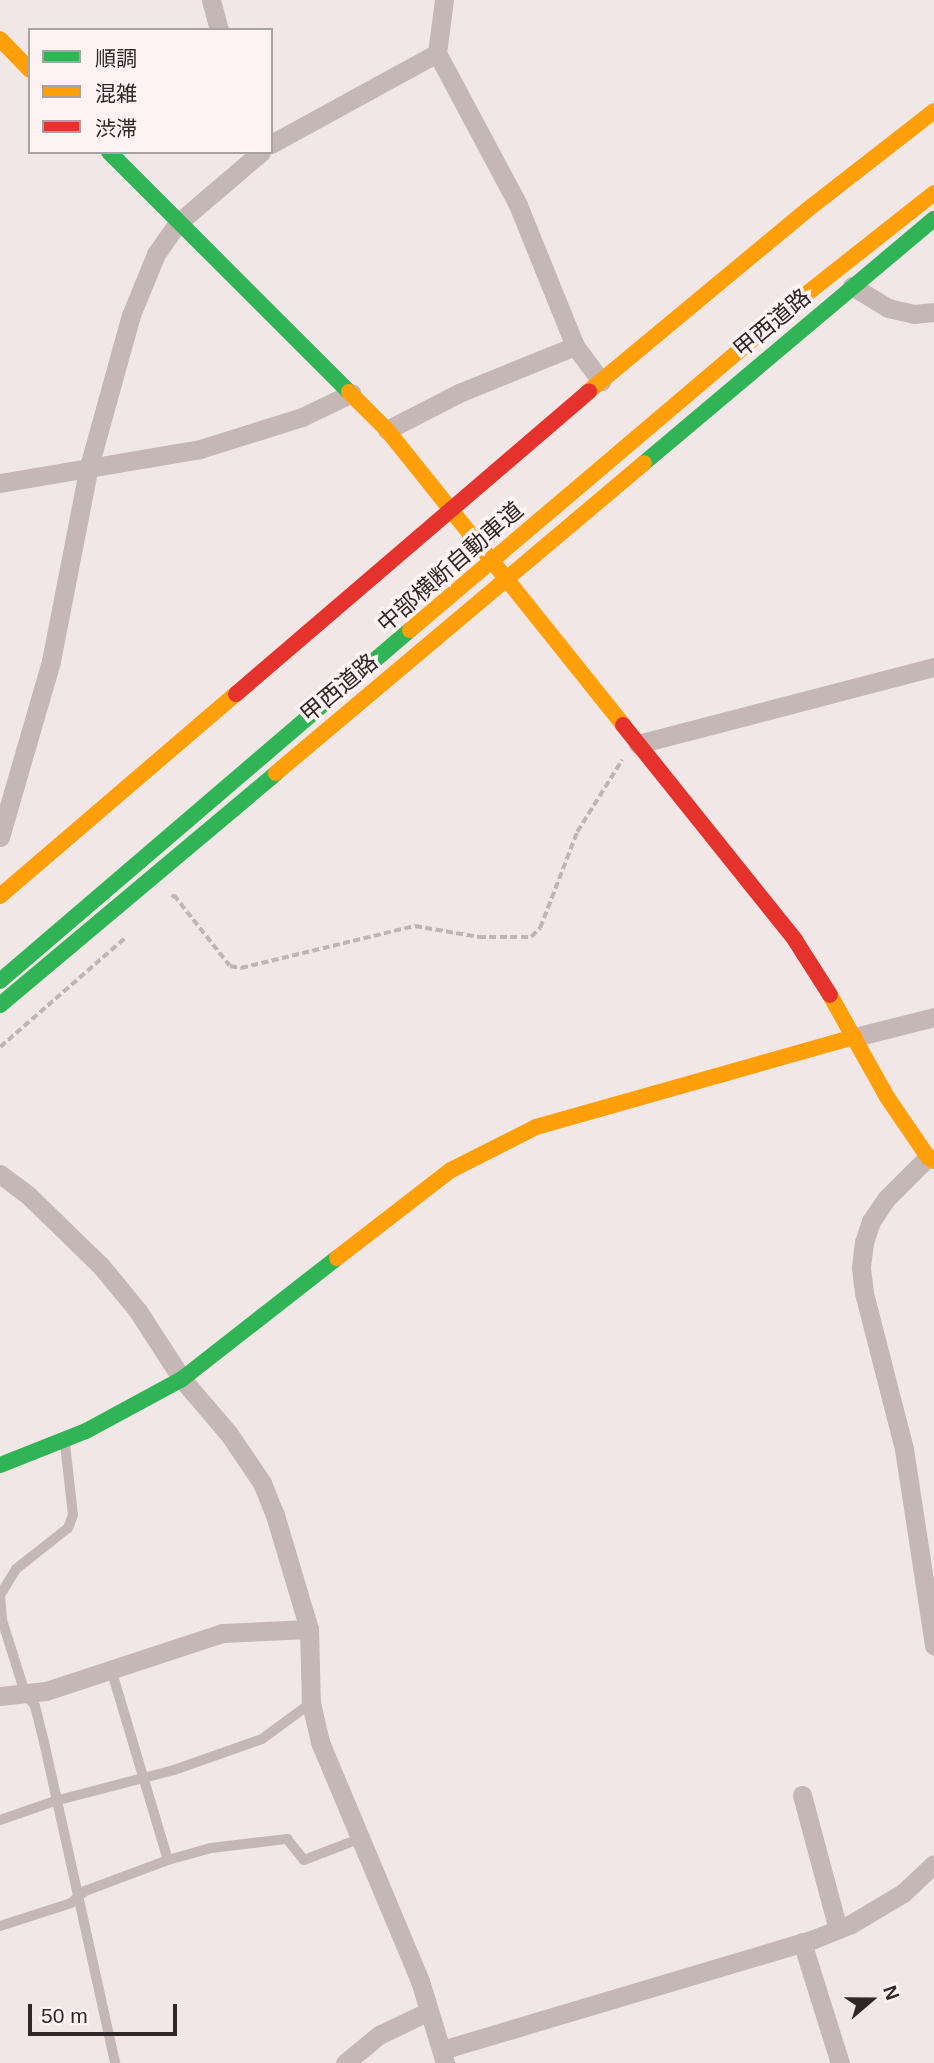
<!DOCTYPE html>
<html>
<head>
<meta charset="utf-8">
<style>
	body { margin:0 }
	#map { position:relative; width:934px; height:2063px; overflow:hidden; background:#f2e7e7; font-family:Arial,"Noto Sans JP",sans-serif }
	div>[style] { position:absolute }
	.path>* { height:3.5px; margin-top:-1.75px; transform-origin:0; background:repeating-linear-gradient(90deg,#c0b5b5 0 7px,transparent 0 10.5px) }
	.lane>* { height:10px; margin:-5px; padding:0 5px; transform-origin:5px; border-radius:5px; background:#c6b7b7 }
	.street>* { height:19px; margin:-9.5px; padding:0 9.5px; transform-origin:9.5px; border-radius:9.5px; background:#c6b7b7 }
	.fast>* { height:16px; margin:-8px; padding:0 8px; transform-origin:8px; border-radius:8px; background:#30b455 }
	.slow>* { height:16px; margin:-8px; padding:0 8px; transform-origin:8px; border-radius:8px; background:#ff9f0a }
	.jam>* { height:16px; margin:-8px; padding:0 8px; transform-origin:8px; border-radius:8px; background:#e5322d }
	.fast-bridge>* { height:16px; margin:-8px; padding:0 8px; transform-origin:8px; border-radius:8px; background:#30b455 }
	.slow-bridge>* { height:16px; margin:-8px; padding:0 8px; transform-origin:8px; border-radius:8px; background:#ff9f0a }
	span { translate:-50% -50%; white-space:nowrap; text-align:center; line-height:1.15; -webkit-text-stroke:7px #fff2f2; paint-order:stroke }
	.street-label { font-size:23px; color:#302828 }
	.legend { position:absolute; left:28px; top:28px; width:245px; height:126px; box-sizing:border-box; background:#fff2f2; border:2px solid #aca1a1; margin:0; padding:9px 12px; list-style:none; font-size:21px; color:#302828 }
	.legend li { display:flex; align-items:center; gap:14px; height:35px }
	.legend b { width:35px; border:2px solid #aca1a1 }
	.north { position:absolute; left:836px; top:1965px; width:70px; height:70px; -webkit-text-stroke:5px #fff2f2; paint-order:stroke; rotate:70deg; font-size:19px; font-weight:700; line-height:28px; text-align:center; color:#302828 }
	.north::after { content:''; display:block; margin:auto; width:24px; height:32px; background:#302828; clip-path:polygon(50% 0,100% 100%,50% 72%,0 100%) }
	.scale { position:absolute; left:28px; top:2004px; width:149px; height:32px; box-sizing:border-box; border:4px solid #302828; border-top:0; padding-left:9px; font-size:21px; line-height:24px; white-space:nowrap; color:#302828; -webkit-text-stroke:5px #fff2f2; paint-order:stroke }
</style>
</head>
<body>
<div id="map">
	<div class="path">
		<i style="left:172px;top:898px;width:4px;rotate:-56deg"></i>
		<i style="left:174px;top:895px;width:90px;rotate:51.7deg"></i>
		<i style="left:230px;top:966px;width:11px;rotate:10deg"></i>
		<i style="left:241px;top:968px;width:179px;rotate:-13.6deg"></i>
		<i style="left:415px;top:926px;width:65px;rotate:9.8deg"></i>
		<i style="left:479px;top:937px;width:52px"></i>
		<i style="left:531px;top:937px;width:13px;rotate:-45deg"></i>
		<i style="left:540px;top:928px;width:103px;rotate:-68.9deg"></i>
		<i style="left:577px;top:832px;width:85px;rotate:-58deg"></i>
		<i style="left:0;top:1047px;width:167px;rotate:-41.1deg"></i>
	</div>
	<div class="lane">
		<i style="left:0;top:1595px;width:31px;rotate:-58deg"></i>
		<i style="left:16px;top:1569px;width:66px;rotate:-38.3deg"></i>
		<i style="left:68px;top:1528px;width:14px;rotate:-69deg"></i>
		<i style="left:73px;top:1515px;width:71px;rotate:-96.4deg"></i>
		<i style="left:0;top:1596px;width:24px;rotate:85deg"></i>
		<i style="left:2px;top:1620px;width:77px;rotate:72.5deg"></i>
		<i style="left:25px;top:1693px;width:16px;rotate:52deg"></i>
		<i style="left:35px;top:1706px;width:37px;rotate:76deg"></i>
		<i style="left:44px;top:1742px;width:329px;rotate:77.5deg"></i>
		<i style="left:111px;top:1669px;width:199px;rotate:73.4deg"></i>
		<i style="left:0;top:1820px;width:58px;rotate:-19.1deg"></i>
		<i style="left:55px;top:1801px;width:123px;rotate:-14.6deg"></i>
		<i style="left:174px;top:1770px;width:93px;rotate:-19.4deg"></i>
		<i style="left:262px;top:1739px;width:61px;rotate:-36.3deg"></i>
		<i style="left:0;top:1926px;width:75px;rotate:-17.9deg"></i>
		<i style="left:71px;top:1903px;width:18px;rotate:-41deg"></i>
		<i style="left:85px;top:1891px;width:89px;rotate:-20.5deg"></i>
		<i style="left:168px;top:1860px;width:45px;rotate:-15.6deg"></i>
		<i style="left:211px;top:1848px;width:77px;rotate:-6.8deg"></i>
		<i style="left:287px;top:1839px;width:27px;rotate:51deg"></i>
		<i style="left:304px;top:1860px;width:59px;rotate:-20.9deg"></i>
	</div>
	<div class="street">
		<i style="left:211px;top:0;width:31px;rotate:75deg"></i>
		<i style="left:444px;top:0;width:53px;rotate:97.5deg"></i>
		<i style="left:437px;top:53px;width:172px;rotate:61.9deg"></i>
		<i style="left:518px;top:205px;width:152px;rotate:68deg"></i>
		<i style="left:575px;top:346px;width:44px;rotate:53.4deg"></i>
		<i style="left:271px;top:144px;width:189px;rotate:-28.7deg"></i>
		<i style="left:852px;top:286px;width:42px;rotate:31.4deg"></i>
		<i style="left:888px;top:308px;width:27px;rotate:13deg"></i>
		<i style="left:914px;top:314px;width:20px;rotate:-6deg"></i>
		<i style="left:387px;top:430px;width:81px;rotate:-27.2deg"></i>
		<i style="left:459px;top:393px;width:125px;rotate:-22.1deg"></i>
		<i style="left:0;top:483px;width:203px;rotate:-9.6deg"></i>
		<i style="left:200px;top:449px;width:107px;rotate:-17.4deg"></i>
		<i style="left:302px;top:417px;width:55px;rotate:-25.6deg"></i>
		<i style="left:638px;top:744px;width:306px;rotate:-14.6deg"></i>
		<i style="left:0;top:837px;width:183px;rotate:-73.8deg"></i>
		<i style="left:51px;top:661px;width:195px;rotate:-79deg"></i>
		<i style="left:88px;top:470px;width:161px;rotate:-74.5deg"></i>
		<i style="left:131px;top:315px;width:66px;rotate:-67.7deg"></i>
		<i style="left:156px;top:254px;width:38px;rotate:-55deg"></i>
		<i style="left:178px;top:223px;width:109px;rotate:-40.5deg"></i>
		<i style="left:855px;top:1037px;width:81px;rotate:-14.2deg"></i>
		<i style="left:928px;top:1157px;width:59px;rotate:135deg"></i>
		<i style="left:886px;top:1199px;width:27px;rotate:124deg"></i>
		<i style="left:871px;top:1221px;width:22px;rotate:108deg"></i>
		<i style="left:864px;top:1242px;width:26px;rotate:97deg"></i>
		<i style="left:861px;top:1268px;width:25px;rotate:83deg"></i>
		<i style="left:864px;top:1293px;width:161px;rotate:75.6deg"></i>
		<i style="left:904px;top:1449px;width:199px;rotate:81.3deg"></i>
		<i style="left:0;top:1174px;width:36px;rotate:37deg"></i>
		<i style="left:29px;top:1196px;width:100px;rotate:44.2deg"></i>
		<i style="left:101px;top:1266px;width:58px;rotate:50.6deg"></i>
		<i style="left:138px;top:1311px;width:81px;rotate:57.1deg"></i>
		<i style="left:182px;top:1379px;width:72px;rotate:49.5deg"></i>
		<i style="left:229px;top:1434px;width:59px;rotate:56deg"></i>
		<i style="left:262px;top:1483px;width:35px;rotate:68deg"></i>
		<i style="left:275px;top:1515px;width:119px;rotate:73.4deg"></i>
		<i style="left:309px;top:1629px;width:74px;rotate:88.5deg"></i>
		<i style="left:311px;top:1703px;width:40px;rotate:77deg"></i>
		<i style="left:320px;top:1742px;width:259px;rotate:67.3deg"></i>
		<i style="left:420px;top:1981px;width:86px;rotate:73deg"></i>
		<i style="left:0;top:1696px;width:46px;rotate:-6.2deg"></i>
		<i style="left:46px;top:1691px;width:185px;rotate:-18.2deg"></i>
		<i style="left:222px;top:1633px;width:87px;rotate:-2.6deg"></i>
		<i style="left:802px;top:1795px;width:139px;rotate:75deg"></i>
		<i style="left:802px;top:1942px;width:127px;rotate:72.6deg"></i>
		<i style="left:442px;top:2050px;width:388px;rotate:-16.6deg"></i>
		<i style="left:814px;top:1939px;width:40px;rotate:-22deg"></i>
		<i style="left:851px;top:1924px;width:61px;rotate:-30.8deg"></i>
		<i style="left:903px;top:1893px;width:42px;rotate:-43.1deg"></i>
		<i style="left:345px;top:2063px;width:44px;rotate:-39.5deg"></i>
		<i style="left:379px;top:2035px;width:55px;rotate:-25.6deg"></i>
	</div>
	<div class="fast">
		<i style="left:109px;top:152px;width:339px;rotate:45deg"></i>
		<i style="left:644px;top:463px;width:379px;rotate:-40.1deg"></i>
		<i style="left:0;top:1005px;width:361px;rotate:-40deg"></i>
		<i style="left:0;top:1465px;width:92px;rotate:-21.6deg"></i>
		<i style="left:86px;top:1431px;width:109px;rotate:-28.4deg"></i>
		<i style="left:182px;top:1379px;width:197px;rotate:-38deg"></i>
	</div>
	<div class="slow">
		<i style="left:0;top:39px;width:43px;rotate:45.9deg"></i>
		<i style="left:589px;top:391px;width:283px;rotate:-39.7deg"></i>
		<i style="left:807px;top:210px;width:161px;rotate:-37.9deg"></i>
		<i style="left:349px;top:392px;width:54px;rotate:45deg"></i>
		<i style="left:387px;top:430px;width:378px;rotate:51.3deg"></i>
		<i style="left:276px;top:773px;width:481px;rotate:-40.1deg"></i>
		<i style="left:0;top:896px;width:311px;rotate:-40.6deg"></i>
		<i style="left:830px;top:995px;width:117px;rotate:60.8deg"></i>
		<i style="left:887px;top:1097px;width:73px;rotate:55.7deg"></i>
		<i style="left:928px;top:1157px;width:7px;rotate:34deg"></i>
		<i style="left:337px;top:1258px;width:144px;rotate:-37.7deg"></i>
		<i style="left:451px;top:1170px;width:95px;rotate:-26.8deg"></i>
		<i style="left:536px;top:1127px;width:331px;rotate:-15.8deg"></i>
	</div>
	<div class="jam">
		<i style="left:236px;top:694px;width:465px;rotate:-40.6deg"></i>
		<i style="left:623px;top:725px;width:275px;rotate:51.3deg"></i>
		<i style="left:795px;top:940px;width:65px;rotate:57.5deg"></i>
	</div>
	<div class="fast-bridge">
		<i style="left:0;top:981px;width:540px;rotate:-40.57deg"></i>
	</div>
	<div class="slow-bridge">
		<i style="left:410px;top:630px;width:512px;rotate:-40.32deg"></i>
		<i style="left:800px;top:299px;width:171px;rotate:-38.3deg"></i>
	</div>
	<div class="street-label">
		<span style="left:772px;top:323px;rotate:-40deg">甲西道路</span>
		<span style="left:450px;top:567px;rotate:-41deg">中部横断自動車道</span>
		<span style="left:339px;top:688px;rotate:-40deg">甲西道路</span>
	</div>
	<ul class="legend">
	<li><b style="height:9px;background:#30b455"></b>順調</li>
	<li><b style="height:9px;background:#ff9f0a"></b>混雑</li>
	<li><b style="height:9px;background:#e5322d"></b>渋滞</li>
	</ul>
	<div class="north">N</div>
	<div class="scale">50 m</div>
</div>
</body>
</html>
